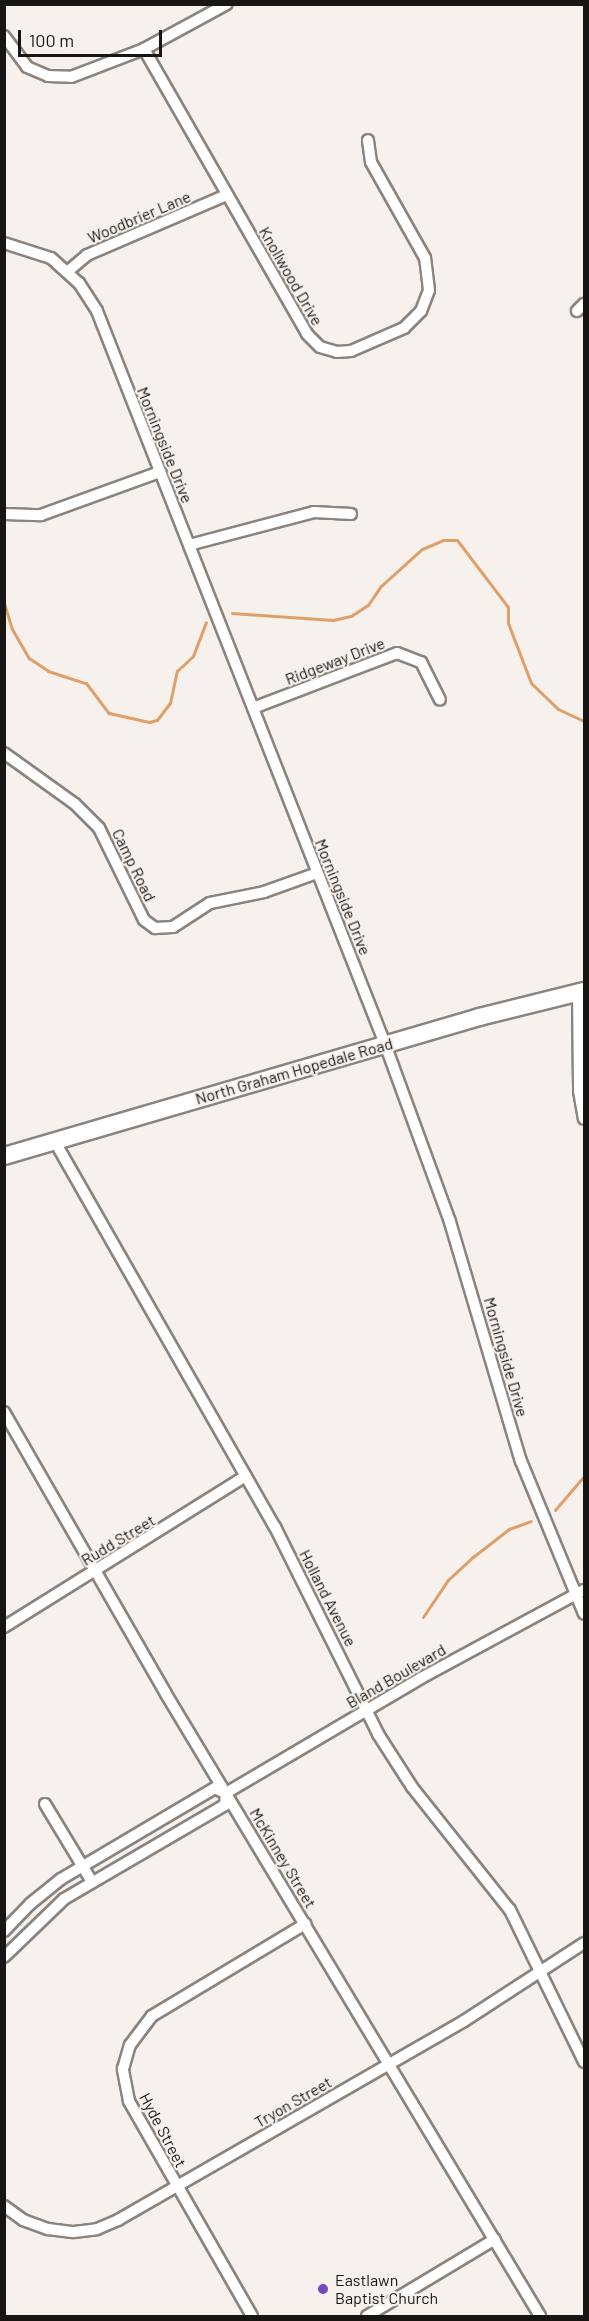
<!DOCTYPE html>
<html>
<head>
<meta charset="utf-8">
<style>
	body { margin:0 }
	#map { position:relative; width:589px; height:2321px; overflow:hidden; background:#f6f1ec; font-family:Barlow,sans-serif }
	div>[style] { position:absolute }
	.stream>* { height:3px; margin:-1.5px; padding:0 1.5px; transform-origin:1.5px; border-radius:1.5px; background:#de9f6a }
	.roads { filter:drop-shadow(2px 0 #898480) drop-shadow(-2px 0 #898480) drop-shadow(0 2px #898480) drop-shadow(0 -2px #898480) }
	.street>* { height:10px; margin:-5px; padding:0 5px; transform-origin:5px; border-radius:5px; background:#fff }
	.secondary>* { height:16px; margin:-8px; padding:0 8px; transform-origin:8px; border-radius:8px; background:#fff }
	.dots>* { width:16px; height:16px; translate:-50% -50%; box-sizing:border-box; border:3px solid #f6f1ec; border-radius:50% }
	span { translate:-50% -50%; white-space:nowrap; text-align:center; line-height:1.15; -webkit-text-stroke:4.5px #f6f1ec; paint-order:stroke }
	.street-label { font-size:16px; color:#181615 }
	.poi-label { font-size:16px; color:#181615 }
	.left { translate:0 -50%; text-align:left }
	.frame { position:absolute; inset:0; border:6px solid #181615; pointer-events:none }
	.scale { position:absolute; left:18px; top:30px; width:144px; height:27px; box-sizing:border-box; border:3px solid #181615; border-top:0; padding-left:8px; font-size:18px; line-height:21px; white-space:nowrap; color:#181615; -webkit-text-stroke:4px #f6f1ec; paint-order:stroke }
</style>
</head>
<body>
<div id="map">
	<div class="stream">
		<i style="left:4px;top:603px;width:27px;rotate:73deg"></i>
		<i style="left:12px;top:629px;width:34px;rotate:60deg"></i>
		<i style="left:29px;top:658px;width:23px;rotate:34deg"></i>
		<i style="left:48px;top:671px;width:40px;rotate:18deg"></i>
		<i style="left:86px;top:683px;width:38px;rotate:53deg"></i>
		<i style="left:109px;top:713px;width:41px;rotate:12.7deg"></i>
		<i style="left:149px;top:722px;width:8px;rotate:-14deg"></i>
		<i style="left:157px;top:720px;width:21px;rotate:-53deg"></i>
		<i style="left:170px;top:703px;width:33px;rotate:-78deg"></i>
		<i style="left:177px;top:671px;width:22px;rotate:-43deg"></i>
		<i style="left:193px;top:656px;width:36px;rotate:-69deg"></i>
		<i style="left:232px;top:613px;width:101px;rotate:4deg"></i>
		<i style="left:333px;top:620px;width:18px;rotate:-13deg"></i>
		<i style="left:351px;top:616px;width:20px;rotate:-33deg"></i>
		<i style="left:368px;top:605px;width:23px;rotate:-56deg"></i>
		<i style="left:381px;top:586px;width:55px;rotate:-42.1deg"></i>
		<i style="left:422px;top:549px;width:23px;rotate:-23deg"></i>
		<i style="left:443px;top:540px;width:14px"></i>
		<i style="left:457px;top:540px;width:84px;rotate:52.7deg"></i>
		<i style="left:508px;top:607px;width:16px;rotate:90deg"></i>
		<i style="left:508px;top:623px;width:64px;rotate:69deg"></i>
		<i style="left:531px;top:683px;width:37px;rotate:44deg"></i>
		<i style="left:558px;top:709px;width:29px;rotate:25deg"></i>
		<i style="left:555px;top:1510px;width:45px;rotate:-49.5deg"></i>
		<i style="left:423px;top:1617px;width:45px;rotate:-56deg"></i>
		<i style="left:448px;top:1580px;width:34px;rotate:-43deg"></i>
		<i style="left:473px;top:1557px;width:46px;rotate:-37.9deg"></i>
		<i style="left:509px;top:1529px;width:23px;rotate:-20deg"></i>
	</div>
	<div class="roads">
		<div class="street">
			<i style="left:4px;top:36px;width:39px;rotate:53deg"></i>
			<i style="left:27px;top:67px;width:23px;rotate:23deg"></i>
			<i style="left:48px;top:76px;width:23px;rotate:2deg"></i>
			<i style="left:71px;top:77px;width:78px;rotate:-21deg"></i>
			<i style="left:144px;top:49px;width:94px;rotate:-28.5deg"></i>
			<i style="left:144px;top:49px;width:328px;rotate:60.2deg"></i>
			<i style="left:307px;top:334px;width:18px;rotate:45deg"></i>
			<i style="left:320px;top:347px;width:18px;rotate:16deg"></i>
			<i style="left:337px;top:352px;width:14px;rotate:-4deg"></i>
			<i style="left:351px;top:351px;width:58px;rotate:-23.5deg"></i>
			<i style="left:404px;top:328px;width:24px;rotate:-45deg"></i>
			<i style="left:421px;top:311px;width:22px;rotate:-69deg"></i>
			<i style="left:429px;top:290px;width:32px;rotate:-97deg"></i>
			<i style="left:425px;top:258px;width:110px;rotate:-119.4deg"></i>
			<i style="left:371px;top:162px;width:22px;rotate:-98deg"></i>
			<i style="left:4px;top:243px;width:49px;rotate:17.7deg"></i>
			<i style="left:51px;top:258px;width:38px;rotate:42deg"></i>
			<i style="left:79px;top:283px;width:33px;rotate:57deg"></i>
			<i style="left:97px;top:311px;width:788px;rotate:68.55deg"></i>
			<i style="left:385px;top:1044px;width:189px;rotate:69.9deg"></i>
			<i style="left:450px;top:1222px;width:249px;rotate:73.5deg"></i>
			<i style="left:521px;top:1461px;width:165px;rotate:67.6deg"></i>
			<i style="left:67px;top:272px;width:26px;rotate:-40deg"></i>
			<i style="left:87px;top:255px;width:151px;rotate:-23.3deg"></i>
			<i style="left:577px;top:311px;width:10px;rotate:-45deg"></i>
			<i style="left:4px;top:514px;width:37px;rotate:2deg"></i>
			<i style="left:41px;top:515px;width:127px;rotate:-19.9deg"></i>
			<i style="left:189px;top:545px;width:129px;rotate:-14.8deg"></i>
			<i style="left:314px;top:512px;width:37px;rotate:3deg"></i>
			<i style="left:253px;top:708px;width:154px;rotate:-20.9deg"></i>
			<i style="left:397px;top:653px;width:26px;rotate:21deg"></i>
			<i style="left:421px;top:662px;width:42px;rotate:63.4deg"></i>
			<i style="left:4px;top:753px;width:87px;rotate:35.7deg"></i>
			<i style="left:75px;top:804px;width:34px;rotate:45deg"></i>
			<i style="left:99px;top:828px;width:102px;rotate:63.9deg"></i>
			<i style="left:144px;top:920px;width:14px;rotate:36deg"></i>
			<i style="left:155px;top:928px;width:18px;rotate:-3deg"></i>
			<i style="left:173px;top:927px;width:44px;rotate:-33deg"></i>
			<i style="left:210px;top:903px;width:55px;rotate:-11.5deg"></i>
			<i style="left:264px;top:892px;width:56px;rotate:-19.7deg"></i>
			<i style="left:578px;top:991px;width:100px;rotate:89.4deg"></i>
			<i style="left:579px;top:1091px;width:28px;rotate:80deg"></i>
			<i style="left:54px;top:1140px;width:446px;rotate:60.3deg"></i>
			<i style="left:275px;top:1527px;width:231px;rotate:63.5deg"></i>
			<i style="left:378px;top:1734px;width:63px;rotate:57.3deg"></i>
			<i style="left:412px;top:1787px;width:157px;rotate:51.5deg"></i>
			<i style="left:510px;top:1910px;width:169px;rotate:64deg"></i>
			<i style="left:4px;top:1412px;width:325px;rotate:60.1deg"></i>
			<i style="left:166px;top:1694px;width:726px;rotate:58.98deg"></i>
			<i style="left:4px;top:1627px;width:285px;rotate:-32deg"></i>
			<i style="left:226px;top:1793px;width:226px;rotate:-30.5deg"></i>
			<i style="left:421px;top:1678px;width:185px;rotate:-28.4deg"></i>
			<i style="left:45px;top:1804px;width:91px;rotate:58.9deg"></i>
			<i style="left:4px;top:1931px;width:37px;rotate:-46deg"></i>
			<i style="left:30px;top:1904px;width:40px;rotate:-39deg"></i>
			<i style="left:61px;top:1879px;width:179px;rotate:-30.6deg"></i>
			<i style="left:215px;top:1788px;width:11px;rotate:27deg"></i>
			<i style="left:4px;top:1957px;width:83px;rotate:-44deg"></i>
			<i style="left:64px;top:1899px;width:186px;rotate:-30.3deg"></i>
			<i style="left:225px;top:1805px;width:12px;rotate:-85deg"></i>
			<i style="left:4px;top:2206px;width:24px;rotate:36deg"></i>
			<i style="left:23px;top:2220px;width:27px;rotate:20deg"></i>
			<i style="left:48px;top:2229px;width:26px;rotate:7deg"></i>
			<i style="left:74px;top:2232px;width:23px;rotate:-7deg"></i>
			<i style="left:97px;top:2229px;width:23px;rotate:-23deg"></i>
			<i style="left:118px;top:2220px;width:399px;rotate:-29.9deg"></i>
			<i style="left:464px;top:2021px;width:143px;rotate:-33deg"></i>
			<i style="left:252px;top:2316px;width:248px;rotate:-119.8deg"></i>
			<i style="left:129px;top:2101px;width:33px;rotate:-101deg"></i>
			<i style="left:123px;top:2069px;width:25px;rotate:-74deg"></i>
			<i style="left:130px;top:2045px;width:36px;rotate:-53deg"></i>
			<i style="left:152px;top:2016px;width:179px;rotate:-31deg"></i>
			<i style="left:367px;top:2316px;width:149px;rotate:-31deg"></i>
		</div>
		<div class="secondary">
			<i style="left:4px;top:1156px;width:495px;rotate:-16.3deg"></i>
			<i style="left:479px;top:1017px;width:108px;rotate:-13.9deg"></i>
		</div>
	</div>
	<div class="dots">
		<i style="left:323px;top:2289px;background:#7348c0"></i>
	</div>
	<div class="street-label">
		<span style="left:139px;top:217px;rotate:-23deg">Woodbrier Lane</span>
		<span style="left:291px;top:276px;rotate:60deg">Knollwood Drive</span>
		<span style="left:165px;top:445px;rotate:68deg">Morningside Drive</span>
		<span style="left:335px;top:661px;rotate:-21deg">Ridgeway Drive</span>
		<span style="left:134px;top:865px;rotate:64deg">Camp Road</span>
		<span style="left:343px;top:897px;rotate:68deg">Morningside Drive</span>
		<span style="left:294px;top:1071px;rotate:-16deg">North Graham Hopedale Road</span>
		<span style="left:506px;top:1357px;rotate:74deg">Morningside Drive</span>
		<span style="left:118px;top:1540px;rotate:-31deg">Rudd Street</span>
		<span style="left:328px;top:1598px;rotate:63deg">Holland Avenue</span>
		<span style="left:396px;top:1676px;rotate:-30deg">Bland Boulevard</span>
		<span style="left:283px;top:1858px;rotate:59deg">McKinney Street</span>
		<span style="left:293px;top:2102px;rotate:-30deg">Tryon Street</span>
		<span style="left:163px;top:2130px;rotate:62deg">Hyde Street</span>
	</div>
	<div class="poi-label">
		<span class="left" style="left:335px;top:2289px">Eastlawn<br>Baptist Church</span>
	</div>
	<div class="frame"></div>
	<div class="scale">100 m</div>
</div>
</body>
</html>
